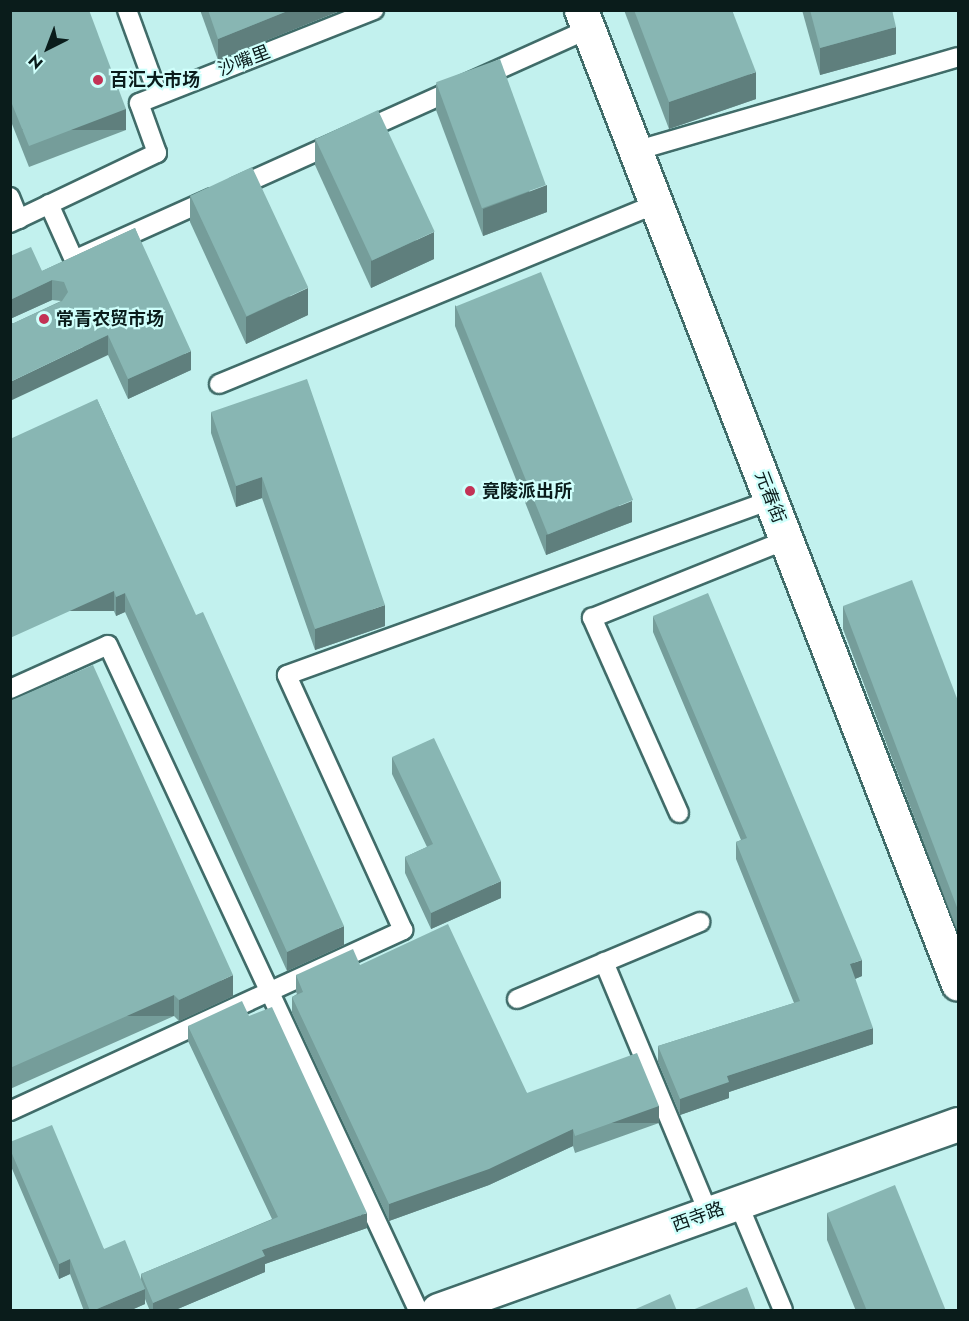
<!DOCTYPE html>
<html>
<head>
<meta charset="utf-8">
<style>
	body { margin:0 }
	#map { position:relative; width:969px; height:1321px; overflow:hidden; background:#c2f1ee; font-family:Jost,"Noto Sans SC",sans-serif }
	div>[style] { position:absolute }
	.roads { filter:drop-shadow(2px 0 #406c69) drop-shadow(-2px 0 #406c69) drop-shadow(0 2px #406c69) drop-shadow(0 -2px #406c69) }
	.service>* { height:18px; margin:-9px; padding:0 9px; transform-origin:9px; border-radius:9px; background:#fff }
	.minor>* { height:33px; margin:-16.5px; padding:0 16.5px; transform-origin:16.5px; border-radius:16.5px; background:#fff }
	.tertiary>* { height:33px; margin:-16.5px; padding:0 16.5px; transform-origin:16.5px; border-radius:16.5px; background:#fff }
	.wall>* { inset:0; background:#759d9a }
	.shaded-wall>* { inset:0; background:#5f7f7d; transform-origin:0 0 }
	.building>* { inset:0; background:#88b6b3; transform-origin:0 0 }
	.dots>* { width:16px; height:16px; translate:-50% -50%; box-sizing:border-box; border:3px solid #cffffb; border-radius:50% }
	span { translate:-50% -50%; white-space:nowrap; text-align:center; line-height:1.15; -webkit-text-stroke:4.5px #cffffb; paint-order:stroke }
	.street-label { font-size:18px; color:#0a1c1b }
	.poi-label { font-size:18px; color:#0a1c1b; font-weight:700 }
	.left { translate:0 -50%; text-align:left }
	.frame { position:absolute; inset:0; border:12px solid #0a1c1b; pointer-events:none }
	.north { position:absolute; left:18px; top:18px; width:60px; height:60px; -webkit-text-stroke:4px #cffffb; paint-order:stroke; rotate:222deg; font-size:16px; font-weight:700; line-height:24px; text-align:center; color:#0a1c1b }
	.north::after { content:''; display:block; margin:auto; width:21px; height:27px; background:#0a1c1b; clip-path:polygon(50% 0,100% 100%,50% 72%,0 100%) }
</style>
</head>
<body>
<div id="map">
	<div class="roads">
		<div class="service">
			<i style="left:127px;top:10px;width:90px;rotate:70deg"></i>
			<i style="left:635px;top:151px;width:336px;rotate:-16.2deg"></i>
			<i style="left:237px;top:187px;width:385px;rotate:-24.2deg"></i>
			<i style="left:10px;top:197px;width:24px;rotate:68deg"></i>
			<i style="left:49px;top:204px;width:61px;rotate:65.9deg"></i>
			<i style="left:74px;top:260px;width:151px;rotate:-24.2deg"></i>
			<i style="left:10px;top:223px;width:163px;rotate:-25.5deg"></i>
			<i style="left:157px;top:153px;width:53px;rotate:-109.8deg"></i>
			<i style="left:139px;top:103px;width:253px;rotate:-21.6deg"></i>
			<i style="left:219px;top:384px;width:473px;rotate:-22.4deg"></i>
			<i style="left:10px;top:689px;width:107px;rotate:-24.2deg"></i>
			<i style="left:108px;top:645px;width:734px;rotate:65.01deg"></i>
			<i style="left:679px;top:813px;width:214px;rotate:-114deg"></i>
			<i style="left:592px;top:618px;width:209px;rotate:-21.9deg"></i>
			<i style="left:604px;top:962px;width:273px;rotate:67.4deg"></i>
			<i style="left:517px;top:999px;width:199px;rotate:-22.8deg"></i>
			<i style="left:10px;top:1111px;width:433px;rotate:-24.7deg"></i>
			<i style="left:403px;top:930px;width:280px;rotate:-114.5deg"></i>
			<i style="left:287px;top:675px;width:515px;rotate:-19.88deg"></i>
			<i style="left:738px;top:1203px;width:116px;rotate:67.2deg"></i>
		</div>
		<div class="minor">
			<i style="left:581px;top:10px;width:1044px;rotate:68.84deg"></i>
		</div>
		<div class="tertiary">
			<i style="left:438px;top:1310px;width:552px;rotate:-19.68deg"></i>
		</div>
	</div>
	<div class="wall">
		<i style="clip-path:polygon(10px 10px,126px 130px,29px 167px,10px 119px)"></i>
		<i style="clip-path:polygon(200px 10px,342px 10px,218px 60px)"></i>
		<i style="clip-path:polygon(624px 10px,732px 10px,756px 99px,669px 129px)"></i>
		<i style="clip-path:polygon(802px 10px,892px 10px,896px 54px,820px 75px)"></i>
		<i style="clip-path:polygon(436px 83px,547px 212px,483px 236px,436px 110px)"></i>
		<i style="clip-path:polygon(315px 138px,434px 259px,371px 288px,315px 165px)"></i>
		<i style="clip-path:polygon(190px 195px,308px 315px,246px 344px,190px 222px)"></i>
		<i style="clip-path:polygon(135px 228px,191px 370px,128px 399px,108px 355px,14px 323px,61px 301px,52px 300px,10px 319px,10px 256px,42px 271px)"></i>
		<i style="clip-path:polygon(455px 305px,632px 522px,546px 555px,455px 326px)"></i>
		<i style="clip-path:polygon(97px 399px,344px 945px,287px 971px,125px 612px,116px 616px,114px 611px)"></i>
		<i style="clip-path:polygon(211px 412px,385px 626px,315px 650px,262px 498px,236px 507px,211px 433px)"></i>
		<i style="clip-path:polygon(843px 606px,958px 701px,958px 933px,843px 629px)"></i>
		<i style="clip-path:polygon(653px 616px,862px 976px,855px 979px,873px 1044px,729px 1092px,729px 1098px,680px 1115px,658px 1062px,658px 1046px,794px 1003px,736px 859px,736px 842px,741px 840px,653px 632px)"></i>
		<i style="clip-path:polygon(10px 701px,233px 996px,179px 1021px,174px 1016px,10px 1089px)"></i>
		<i style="clip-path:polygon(392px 757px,501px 898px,431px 929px,405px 873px,405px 857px,427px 847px,392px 774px)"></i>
		<i style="clip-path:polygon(360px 965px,527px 1093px,659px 1123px,575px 1153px,573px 1146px,489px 1185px,389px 1221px,292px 1013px,292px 997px,297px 994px,296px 992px,296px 975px)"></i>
		<i style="clip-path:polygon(249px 1016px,367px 1228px,265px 1264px,265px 1272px,173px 1311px,150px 1311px,145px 1299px,145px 1304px,129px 1311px,84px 1311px,70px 1274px,59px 1279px,10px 1164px,10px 1142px,104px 1249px,141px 1280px,141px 1274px,272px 1219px,188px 1041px,188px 1026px)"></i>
		<i style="clip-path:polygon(827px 1213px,946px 1311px,856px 1311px,827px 1240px)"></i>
	</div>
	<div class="shaded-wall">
		<i style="clip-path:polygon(290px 10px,342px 10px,218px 60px,218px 39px)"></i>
		<i style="clip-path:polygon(896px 27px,896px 54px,820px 75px,820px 48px)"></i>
		<i style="clip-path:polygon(756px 72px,756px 99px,669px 129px,669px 102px)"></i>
		<i style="left:126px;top:109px;width:21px;height:104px;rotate:90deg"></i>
		<i style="clip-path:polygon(547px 185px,547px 212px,483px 236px,483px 209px)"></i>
		<i style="clip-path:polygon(434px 232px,434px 259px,371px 288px,371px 261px)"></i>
		<i style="clip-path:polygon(52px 280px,52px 300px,10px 319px,10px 300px)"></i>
		<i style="clip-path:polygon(308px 288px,308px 315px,246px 344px,246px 317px)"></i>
		<i style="clip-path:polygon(108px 335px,108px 355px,10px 401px,10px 382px)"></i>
		<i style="clip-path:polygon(191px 351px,191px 370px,128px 399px,128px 379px)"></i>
		<i style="clip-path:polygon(262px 477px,262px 498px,236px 507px,236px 486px)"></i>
		<i style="clip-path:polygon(632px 501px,632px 522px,546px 555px,546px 535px)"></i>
		<i style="left:114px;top:591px;width:20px;height:114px;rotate:90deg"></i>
		<i style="clip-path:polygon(125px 593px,125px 612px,116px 616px,116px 597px)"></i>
		<i style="clip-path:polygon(385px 605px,385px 626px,315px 650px,315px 629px)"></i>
		<i style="clip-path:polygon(501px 881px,501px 898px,431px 929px,431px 913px)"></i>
		<i style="clip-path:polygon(344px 926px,344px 945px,287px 971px,287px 952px)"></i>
		<i style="clip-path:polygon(862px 960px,862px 976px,850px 981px,850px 964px)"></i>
		<i style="clip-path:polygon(233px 975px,233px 996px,179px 1021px,179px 1000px)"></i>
		<i style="left:174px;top:995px;width:21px;height:180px;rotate:90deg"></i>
		<i style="clip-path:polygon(873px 1028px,873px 1044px,729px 1092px,729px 1098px,680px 1115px,680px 1099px,727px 1076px)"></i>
		<i style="left:659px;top:1106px;width:17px;height:89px;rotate:90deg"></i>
		<i style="clip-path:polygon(573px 1129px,573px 1146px,489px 1185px,389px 1221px,389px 1204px)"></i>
		<i style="clip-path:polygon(367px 1213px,367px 1228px,265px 1264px,265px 1272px,173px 1311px,153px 1311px,153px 1303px,262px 1250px)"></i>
		<i style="clip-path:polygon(70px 1259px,70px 1274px,59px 1279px,59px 1264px)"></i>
		<i style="clip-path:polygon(145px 1289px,145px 1304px,129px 1311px,92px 1311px)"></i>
	</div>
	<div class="building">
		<i style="clip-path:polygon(10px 10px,89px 10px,126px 109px,29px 146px,10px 99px)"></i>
		<i style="clip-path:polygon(208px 10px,290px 10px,218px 39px)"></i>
		<i style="clip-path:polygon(634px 10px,732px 10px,756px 72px,669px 102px)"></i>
		<i style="clip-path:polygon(810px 10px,892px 10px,896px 27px,820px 48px)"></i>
		<i style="left:500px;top:59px;width:134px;height:68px;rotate:70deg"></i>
		<i style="left:378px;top:110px;width:134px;height:69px;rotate:65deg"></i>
		<i style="left:252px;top:167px;width:133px;height:68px;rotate:65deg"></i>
		<i style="clip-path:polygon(135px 228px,191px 351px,128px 379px,108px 335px,10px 382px,10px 323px,14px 323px,62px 301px,68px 292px,64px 282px,52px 280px,10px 300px,10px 256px,31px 247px,42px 271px)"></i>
		<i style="left:541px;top:272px;width:246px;height:92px;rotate:68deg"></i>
		<i style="clip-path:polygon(307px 379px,385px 605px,315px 629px,262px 477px,236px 486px,211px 412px)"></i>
		<i style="clip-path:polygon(97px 399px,196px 615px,203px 612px,344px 926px,287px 952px,125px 593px,116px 597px,114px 591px,10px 638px,10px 439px)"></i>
		<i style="clip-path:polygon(912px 580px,958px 701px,958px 910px,843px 606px)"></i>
		<i style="clip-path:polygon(708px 593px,862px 960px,850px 964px,873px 1028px,727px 1076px,729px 1082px,680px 1099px,658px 1046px,800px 1001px,736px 842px,747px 838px,653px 616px)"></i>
		<i style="clip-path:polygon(93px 665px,233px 975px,179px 1000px,174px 995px,10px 1068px,10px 701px)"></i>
		<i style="clip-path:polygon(434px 738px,501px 881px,431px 913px,405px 857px,433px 844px,392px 757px)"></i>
		<i style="clip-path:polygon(448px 924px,527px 1093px,637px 1053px,659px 1106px,575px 1136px,573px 1129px,489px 1169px,389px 1204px,292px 997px,303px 992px,296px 975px,353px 949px,360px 965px)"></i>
		<i style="clip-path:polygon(242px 1001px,249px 1016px,272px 1007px,367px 1213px,262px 1250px,265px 1256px,153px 1303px,141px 1274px,278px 1217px,188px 1026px)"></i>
		<i style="clip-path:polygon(52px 1125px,104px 1249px,125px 1240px,145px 1289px,92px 1311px,90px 1311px,70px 1259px,59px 1264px,10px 1149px,10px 1142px)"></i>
		<i style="clip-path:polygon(895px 1185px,946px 1311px,867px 1311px,827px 1213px)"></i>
		<i style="clip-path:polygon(747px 1287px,756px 1311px,690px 1311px)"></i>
		<i style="clip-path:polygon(670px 1294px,677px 1311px,631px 1311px)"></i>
	</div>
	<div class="dots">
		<i style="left:98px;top:80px;background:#c33356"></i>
		<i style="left:44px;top:319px;background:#c33356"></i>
		<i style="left:470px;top:491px;background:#c33356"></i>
	</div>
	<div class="street-label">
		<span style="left:244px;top:61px;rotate:-21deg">沙嘴里</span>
		<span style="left:770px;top:497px;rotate:69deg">元春街</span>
		<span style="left:698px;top:1217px;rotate:-20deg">西寺路</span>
	</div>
	<div class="poi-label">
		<span class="left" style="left:110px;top:80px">百汇大市场</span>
		<span class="left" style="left:56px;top:319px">常青农贸市场</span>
		<span class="left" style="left:482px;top:491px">竟陵派出所</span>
	</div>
	<div class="frame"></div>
	<div class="north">N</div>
</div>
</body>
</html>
